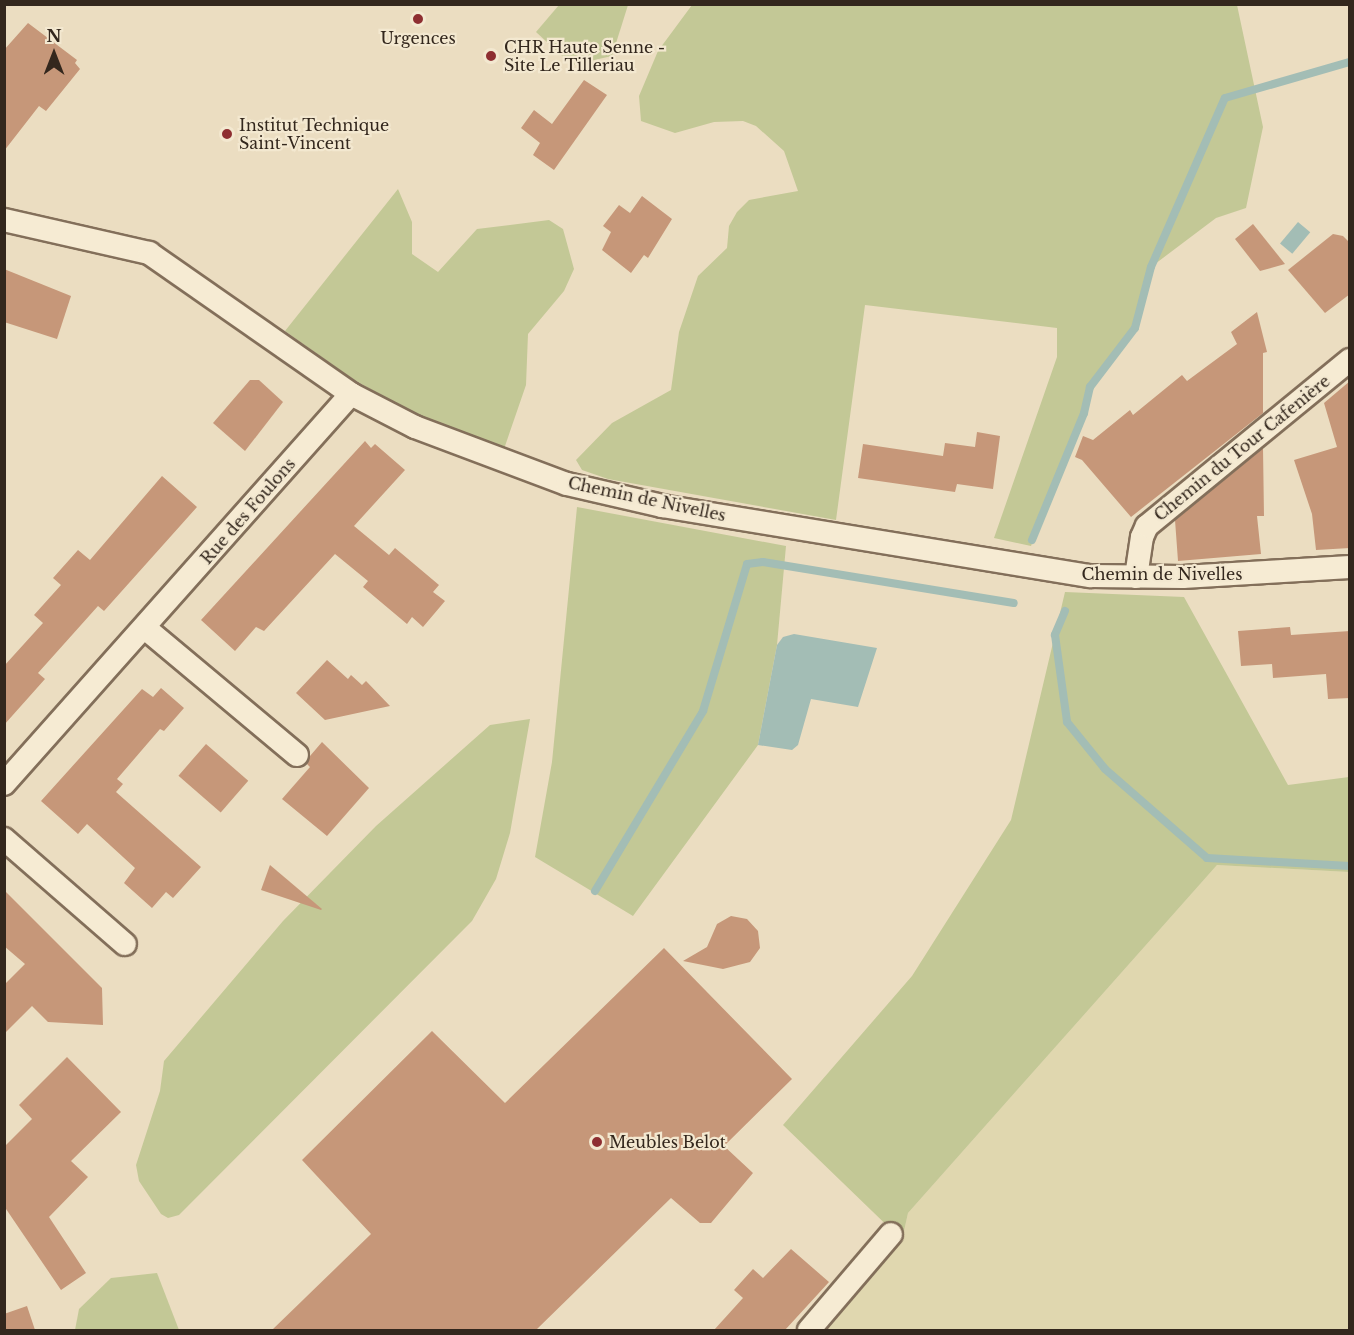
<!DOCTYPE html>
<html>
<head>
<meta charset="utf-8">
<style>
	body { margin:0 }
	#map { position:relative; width:1354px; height:1335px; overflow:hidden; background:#ebddc1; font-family:"Libre Baskerville",serif }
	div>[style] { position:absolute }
	.farmland>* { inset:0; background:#e0d7af }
	.green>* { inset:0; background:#c3c896 }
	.water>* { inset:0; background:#a3bdb5; transform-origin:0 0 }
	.stream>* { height:8px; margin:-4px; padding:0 4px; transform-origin:4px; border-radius:4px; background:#a3bdb5 }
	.building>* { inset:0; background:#c69779; transform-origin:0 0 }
	.roads { filter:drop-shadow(2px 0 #836f5a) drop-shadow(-2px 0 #836f5a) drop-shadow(0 2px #836f5a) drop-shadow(0 -2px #836f5a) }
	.minor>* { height:22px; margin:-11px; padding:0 11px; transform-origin:11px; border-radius:11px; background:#f6ebd3 }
	.dots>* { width:16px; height:16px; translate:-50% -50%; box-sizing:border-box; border:3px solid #f3e8d0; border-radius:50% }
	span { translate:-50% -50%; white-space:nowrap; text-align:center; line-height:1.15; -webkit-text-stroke:4.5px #f3e8d0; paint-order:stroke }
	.poi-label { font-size:16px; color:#33271d }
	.left { translate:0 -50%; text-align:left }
	.street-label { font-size:16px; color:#33271d }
	.frame { position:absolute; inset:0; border:6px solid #33271d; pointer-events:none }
	.north { position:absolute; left:24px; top:24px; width:60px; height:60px; -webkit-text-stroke:4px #f3e8d0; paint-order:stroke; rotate:0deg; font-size:16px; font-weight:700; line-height:24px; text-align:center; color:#33271d }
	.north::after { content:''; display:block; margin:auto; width:21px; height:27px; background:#33271d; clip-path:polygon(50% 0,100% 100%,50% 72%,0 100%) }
</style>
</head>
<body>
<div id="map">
	<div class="farmland">
		<i style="clip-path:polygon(1217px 865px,1349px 872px,1349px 1330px,821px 1330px,902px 1240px,908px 1213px)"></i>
	</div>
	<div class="green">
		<i style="clip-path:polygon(559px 5px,628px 5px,612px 56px,572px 65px,536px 32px)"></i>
		<i style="clip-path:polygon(692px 5px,1237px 5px,1263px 127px,1246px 208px,1216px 218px,1151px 267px,1136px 323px,1090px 387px,1084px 413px,1031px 546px,994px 538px,1057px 357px,1057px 328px,865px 305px,836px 520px,608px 479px,582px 470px,576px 460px,612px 423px,671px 390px,679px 332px,698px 276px,727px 248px,729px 226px,737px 212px,749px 200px,798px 191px,784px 151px,756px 126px,743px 121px,714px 122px,675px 133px,641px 121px,639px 96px,658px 51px)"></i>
		<i style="clip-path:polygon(398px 189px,412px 222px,412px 254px,438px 272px,477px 229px,549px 220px,563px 229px,574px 269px,564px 291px,528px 334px,526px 385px,504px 449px,412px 412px,354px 380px,285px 331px)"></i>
		<i style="clip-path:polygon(577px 507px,786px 546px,777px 645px,758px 745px,633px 916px,535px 857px,552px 762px)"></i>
		<i style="clip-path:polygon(1065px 592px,1184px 597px,1288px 785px,1349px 777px,1349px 872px,1217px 865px,908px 1213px,902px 1240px,783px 1125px,912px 976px,1011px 820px)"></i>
		<i style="clip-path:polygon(530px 719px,510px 833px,496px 879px,472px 921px,179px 1215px,168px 1218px,161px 1214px,139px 1181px,136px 1165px,160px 1091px,164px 1061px,283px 921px,376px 826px,490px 725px)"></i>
		<i style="clip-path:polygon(157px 1273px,179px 1330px,75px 1330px,79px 1309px,111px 1278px)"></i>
	</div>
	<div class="water">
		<i style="left:1298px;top:222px;width:16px;height:28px;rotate:40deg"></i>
		<i style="clip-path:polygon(794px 634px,877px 648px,858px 707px,811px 699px,798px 745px,792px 750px,758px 745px,777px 645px,783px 637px)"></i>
	</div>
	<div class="stream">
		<i style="left:1032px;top:540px;width:137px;rotate:-67.7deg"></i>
		<i style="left:1084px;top:413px;width:27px;rotate:-77deg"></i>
		<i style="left:1090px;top:387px;width:74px;rotate:-52.7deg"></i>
		<i style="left:1135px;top:328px;width:63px;rotate:-75.3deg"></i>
		<i style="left:1151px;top:267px;width:184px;rotate:-66.4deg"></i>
		<i style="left:1225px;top:98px;width:130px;rotate:-16.1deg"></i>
		<i style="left:1065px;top:611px;width:26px;rotate:113deg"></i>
		<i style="left:1055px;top:635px;width:88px;rotate:82.1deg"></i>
		<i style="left:1067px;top:722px;width:60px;rotate:51deg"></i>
		<i style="left:1105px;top:769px;width:135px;rotate:41.1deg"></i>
		<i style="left:1207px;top:858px;width:143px;rotate:3.2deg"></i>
		<i style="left:595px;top:891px;width:210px;rotate:-59deg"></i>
		<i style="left:703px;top:711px;width:153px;rotate:-73.3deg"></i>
		<i style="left:747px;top:564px;width:16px;rotate:-7deg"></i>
		<i style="left:763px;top:562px;width:254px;rotate:9.3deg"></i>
	</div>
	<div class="building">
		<i style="clip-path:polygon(28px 23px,77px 60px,75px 63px,80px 69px,46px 111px,39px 106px,4px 151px,4px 50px)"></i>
		<i style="clip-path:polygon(584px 80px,607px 95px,554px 170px,533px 155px,540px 143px,521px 128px,534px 110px,552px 124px)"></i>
		<i style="clip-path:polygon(642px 196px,672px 219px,648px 258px,644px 255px,631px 273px,602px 250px,611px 232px,603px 226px,619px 205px,630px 213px)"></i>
		<i style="clip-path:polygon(1253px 224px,1285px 264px,1260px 271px,1235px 239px)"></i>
		<i style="clip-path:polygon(1333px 234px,1343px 236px,1350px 243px,1350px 294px,1325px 313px,1288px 270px)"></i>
		<i style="clip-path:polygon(4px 269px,71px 296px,57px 339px,4px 322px)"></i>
		<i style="clip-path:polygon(1257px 312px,1267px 352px,1263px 353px,1263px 413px,1131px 517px,1082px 460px,1075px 457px,1083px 436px,1093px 440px,1130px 410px,1133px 415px,1182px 375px,1187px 381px,1237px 344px,1231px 332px)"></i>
		<i style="clip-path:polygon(250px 380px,259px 380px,283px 402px,245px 451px,213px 423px)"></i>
		<i style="clip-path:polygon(1350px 381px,1350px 548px,1316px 550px,1312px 514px,1294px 460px,1337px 447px,1324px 403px)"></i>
		<i style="clip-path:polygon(977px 432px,1000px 436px,993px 489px,957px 484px,955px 492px,858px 478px,863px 444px,943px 456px,945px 443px,975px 447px)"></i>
		<i style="clip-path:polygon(365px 441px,371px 448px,375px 444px,405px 470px,354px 526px,389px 555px,395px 548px,439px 585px,433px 592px,445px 601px,423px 627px,412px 617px,407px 624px,363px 587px,368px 581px,335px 554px,264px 631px,256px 627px,235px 651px,201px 620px)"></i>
		<i style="clip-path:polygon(1263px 448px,1264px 516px,1257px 516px,1261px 554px,1178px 561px,1175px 520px)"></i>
		<i style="clip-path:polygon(162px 476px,197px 507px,104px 611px,98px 606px,38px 673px,45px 679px,4px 725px,4px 666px,43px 623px,34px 615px,61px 585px,53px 578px,78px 550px,90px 560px)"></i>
		<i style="clip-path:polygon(1290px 627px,1291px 635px,1350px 631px,1350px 698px,1328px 699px,1326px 674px,1273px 678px,1272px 664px,1241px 666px,1238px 631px)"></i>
		<i style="clip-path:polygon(327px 660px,348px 679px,351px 675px,362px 685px,366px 681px,390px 706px,325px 720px,296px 693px)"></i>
		<i style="clip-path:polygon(161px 688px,184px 708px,164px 731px,160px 729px,117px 779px,123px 784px,116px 792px,201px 867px,173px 898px,166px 892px,152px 908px,124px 883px,135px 868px,87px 824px,78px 834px,41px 801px,142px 689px,153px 697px)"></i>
		<i style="clip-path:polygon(322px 742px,369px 788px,327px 836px,282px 799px,310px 767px,307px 764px,310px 756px)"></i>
		<i style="left:206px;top:744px;width:56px;height:42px;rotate:41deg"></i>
		<i style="clip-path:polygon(270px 865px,322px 909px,321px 910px,261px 890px)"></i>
		<i style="clip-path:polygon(4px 890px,102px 988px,103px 1025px,48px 1022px,32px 1006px,4px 1034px,4px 985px,25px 964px,4px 946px)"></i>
		<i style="clip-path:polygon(731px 916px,747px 919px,758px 931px,760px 948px,750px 962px,723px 969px,683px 961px,707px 947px,717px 924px)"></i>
		<i style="clip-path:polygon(664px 948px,792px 1079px,724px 1146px,753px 1173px,711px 1223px,700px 1223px,671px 1198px,536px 1330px,272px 1330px,371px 1234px,302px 1160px,432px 1031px,505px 1103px)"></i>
		<i style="clip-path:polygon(67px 1057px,121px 1112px,71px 1161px,88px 1177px,49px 1217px,86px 1273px,61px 1290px,4px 1206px,4px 1147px,32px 1119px,19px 1105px)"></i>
		<i style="clip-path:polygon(791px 1249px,829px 1282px,785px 1330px,714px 1330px,743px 1298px,734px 1290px,753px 1269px,763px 1278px)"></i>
		<i style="clip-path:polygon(27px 1306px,35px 1330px,4px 1330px,4px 1314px)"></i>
	</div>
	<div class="roads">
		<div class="minor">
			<i style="left:4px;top:220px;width:149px;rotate:12.8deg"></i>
			<i style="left:149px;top:253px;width:246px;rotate:34.9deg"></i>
			<i style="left:351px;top:394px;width:72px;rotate:27.3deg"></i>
			<i style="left:415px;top:427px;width:162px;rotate:20.6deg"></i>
			<i style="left:567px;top:484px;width:98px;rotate:13deg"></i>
			<i style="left:662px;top:506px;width:435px;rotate:9.3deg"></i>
			<i style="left:1091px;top:576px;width:92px;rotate:0.6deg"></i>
			<i style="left:1183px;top:577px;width:167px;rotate:-3.4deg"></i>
			<i style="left:1136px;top:577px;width:40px;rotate:-81.5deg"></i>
			<i style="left:1142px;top:537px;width:12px;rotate:-66deg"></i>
			<i style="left:1147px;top:526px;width:262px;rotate:-39.3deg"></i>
			<i style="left:145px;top:628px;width:198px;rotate:39.9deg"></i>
			<i style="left:4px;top:784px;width:522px;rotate:-48.34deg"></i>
			<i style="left:4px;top:839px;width:160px;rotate:41deg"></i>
			<i style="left:809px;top:1330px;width:126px;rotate:-49.5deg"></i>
		</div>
	</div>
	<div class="dots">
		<i style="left:418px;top:19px;background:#8e2e31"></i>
		<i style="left:491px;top:56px;background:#8e2e31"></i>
		<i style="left:227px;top:134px;background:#8e2e31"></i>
		<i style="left:597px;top:1142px;background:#8e2e31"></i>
	</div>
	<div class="poi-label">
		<span style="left:418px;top:38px">Urgences</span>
		<span class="left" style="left:504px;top:56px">CHR Haute Senne -<br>Site Le Tilleriau</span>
		<span class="left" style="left:239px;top:134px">Institut Technique<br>Saint-Vincent</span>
		<span class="left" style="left:609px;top:1142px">Meubles Belot</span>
	</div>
	<div class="street-label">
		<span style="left:1242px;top:448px;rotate:-39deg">Chemin du Tour Cafenière</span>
		<span style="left:647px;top:499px;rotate:12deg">Chemin de Nivelles</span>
		<span style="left:248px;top:511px;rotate:-49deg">Rue des Foulons</span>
		<span style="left:1162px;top:574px">Chemin de Nivelles</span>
	</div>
	<div class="frame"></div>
	<div class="north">N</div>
</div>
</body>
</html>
